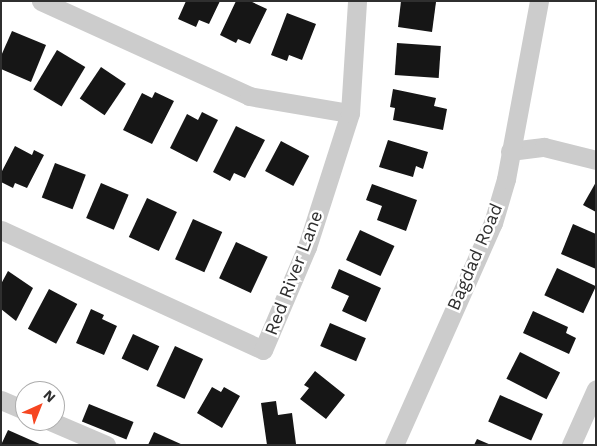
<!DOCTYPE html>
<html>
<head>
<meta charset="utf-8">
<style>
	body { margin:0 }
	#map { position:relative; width:597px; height:446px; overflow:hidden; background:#fff; font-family:"Work Sans",sans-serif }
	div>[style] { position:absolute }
	.building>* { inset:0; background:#161616; transform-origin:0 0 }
	.minor>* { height:19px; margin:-9.5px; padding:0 9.5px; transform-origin:9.5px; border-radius:9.5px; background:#ccc }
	span { translate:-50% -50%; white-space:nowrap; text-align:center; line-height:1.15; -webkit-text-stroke:5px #fff; paint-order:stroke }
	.street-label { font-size:18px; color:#2f2f2f }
	.frame { position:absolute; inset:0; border:2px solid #2f2f2f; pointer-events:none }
	.north { position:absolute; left:15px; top:381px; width:50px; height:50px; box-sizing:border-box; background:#fff; border:1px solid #acacac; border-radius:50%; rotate:44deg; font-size:14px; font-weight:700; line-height:20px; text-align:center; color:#2f2f2f }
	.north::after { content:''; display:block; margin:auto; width:18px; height:22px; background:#f64621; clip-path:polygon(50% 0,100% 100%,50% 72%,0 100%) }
</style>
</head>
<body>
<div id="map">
	<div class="building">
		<i style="clip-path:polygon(186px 1px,220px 1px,209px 24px,199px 20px,196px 27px,178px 19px)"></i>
		<i style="clip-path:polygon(236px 1px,250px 1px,267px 9px,250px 44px,238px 39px,236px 43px,220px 35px)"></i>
		<i style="clip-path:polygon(401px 1px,436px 2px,432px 32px,398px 27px)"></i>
		<i style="clip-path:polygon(287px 13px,316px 24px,302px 60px,289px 55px,287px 61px,271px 55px)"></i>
		<i style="clip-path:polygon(12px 31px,46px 45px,31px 82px,1px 69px,1px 56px)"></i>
		<i style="left:397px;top:43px;width:44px;height:32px;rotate:4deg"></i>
		<i style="left:57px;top:50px;width:33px;height:46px;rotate:31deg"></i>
		<i style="left:101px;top:67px;width:30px;height:38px;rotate:34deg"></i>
		<i style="clip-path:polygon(393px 89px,436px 98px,434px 106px,447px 109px,443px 130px,393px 120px,395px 108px,390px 107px)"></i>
		<i style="clip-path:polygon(155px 92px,174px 101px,152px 144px,123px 130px,142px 93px,152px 98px)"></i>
		<i style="clip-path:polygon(202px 112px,218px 120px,197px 162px,170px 148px,187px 114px,198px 120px)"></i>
		<i style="clip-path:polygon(236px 126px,265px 140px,245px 178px,234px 173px,230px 181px,213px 172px)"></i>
		<i style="clip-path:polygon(388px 140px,428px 152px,423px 169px,416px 166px,413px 177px,379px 167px)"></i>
		<i style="left:281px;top:141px;width:32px;height:34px;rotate:28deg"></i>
		<i style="clip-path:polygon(15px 146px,32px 155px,34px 150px,44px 155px,27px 188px,15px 183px,13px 188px,1px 182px,1px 173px)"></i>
		<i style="left:55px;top:163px;width:33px;height:37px;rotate:21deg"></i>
		<i style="clip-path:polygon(596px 182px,596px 212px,583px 205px)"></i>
		<i style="left:101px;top:183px;width:30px;height:38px;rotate:23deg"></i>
		<i style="clip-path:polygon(372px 184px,417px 200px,406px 231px,377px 220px,382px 206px,366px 200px)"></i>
		<i style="left:147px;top:198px;width:33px;height:43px;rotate:25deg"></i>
		<i style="left:193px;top:219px;width:32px;height:44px;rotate:24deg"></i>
		<i style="clip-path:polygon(573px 224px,596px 234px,596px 269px,561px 254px)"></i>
		<i style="left:360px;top:230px;width:38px;height:33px;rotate:25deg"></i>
		<i style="left:236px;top:242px;width:35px;height:40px;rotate:25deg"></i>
		<i style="left:557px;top:268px;width:43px;height:30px;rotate:25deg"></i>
		<i style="clip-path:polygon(339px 269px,381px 288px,366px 322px,342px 311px,349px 296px,331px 288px)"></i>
		<i style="clip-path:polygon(8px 271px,33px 288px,16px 321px,1px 309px,1px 284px)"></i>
		<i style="left:49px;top:289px;width:32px;height:45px;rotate:28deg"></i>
		<i style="clip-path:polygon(91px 309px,104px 315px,102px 319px,117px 326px,104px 355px,76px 343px)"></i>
		<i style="clip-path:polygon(533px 311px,568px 327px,566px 333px,576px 338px,569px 354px,523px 333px)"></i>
		<i style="left:330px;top:323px;width:39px;height:25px;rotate:23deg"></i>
		<i style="left:133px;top:334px;width:29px;height:27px;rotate:25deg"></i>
		<i style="left:175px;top:346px;width:31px;height:44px;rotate:25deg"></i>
		<i style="left:520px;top:352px;width:45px;height:30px;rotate:27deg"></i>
		<i style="clip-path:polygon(315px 371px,345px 395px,326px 419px,300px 399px,309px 388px,304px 385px)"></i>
		<i style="clip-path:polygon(212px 387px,221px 392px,224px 387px,240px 396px,222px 428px,197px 413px)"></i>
		<i style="left:500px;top:395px;width:47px;height:29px;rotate:24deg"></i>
		<i style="clip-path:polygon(276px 401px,278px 415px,292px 413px,296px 444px,267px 445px,261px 403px)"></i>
		<i style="left:89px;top:404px;width:48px;height:19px;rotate:22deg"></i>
		<i style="clip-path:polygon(8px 430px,42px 445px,1px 445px)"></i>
		<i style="clip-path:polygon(154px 432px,183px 445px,148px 445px)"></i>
		<i style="clip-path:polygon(477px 439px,491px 445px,474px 445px)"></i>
	</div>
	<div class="minor">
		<i style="left:41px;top:1px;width:229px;rotate:24.5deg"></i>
		<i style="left:249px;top:96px;width:102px;rotate:9.6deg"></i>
		<i style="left:510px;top:151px;width:34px;rotate:-7deg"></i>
		<i style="left:544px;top:147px;width:54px;rotate:14deg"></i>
		<i style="left:1px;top:230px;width:288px;rotate:24.6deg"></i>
		<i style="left:263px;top:350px;width:112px;rotate:-66.9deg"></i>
		<i style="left:307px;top:247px;width:141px;rotate:-72.2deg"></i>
		<i style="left:350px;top:113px;width:112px;rotate:-86.4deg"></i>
		<i style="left:1px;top:400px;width:26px;rotate:23deg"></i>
		<i style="left:50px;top:421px;width:61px;rotate:23.2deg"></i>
		<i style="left:394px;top:445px;width:243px;rotate:-66deg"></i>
		<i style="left:493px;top:223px;width:46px;rotate:-73.5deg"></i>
		<i style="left:506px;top:179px;width:181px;rotate:-79.5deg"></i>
		<i style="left:571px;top:445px;width:61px;rotate:-65.9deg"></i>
	</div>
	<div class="street-label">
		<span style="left:475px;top:257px;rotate:-67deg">Bagdad Road</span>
		<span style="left:294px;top:273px;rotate:-69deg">Red River Lane</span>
	</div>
	<div class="frame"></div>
	<div class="north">N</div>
</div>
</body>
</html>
